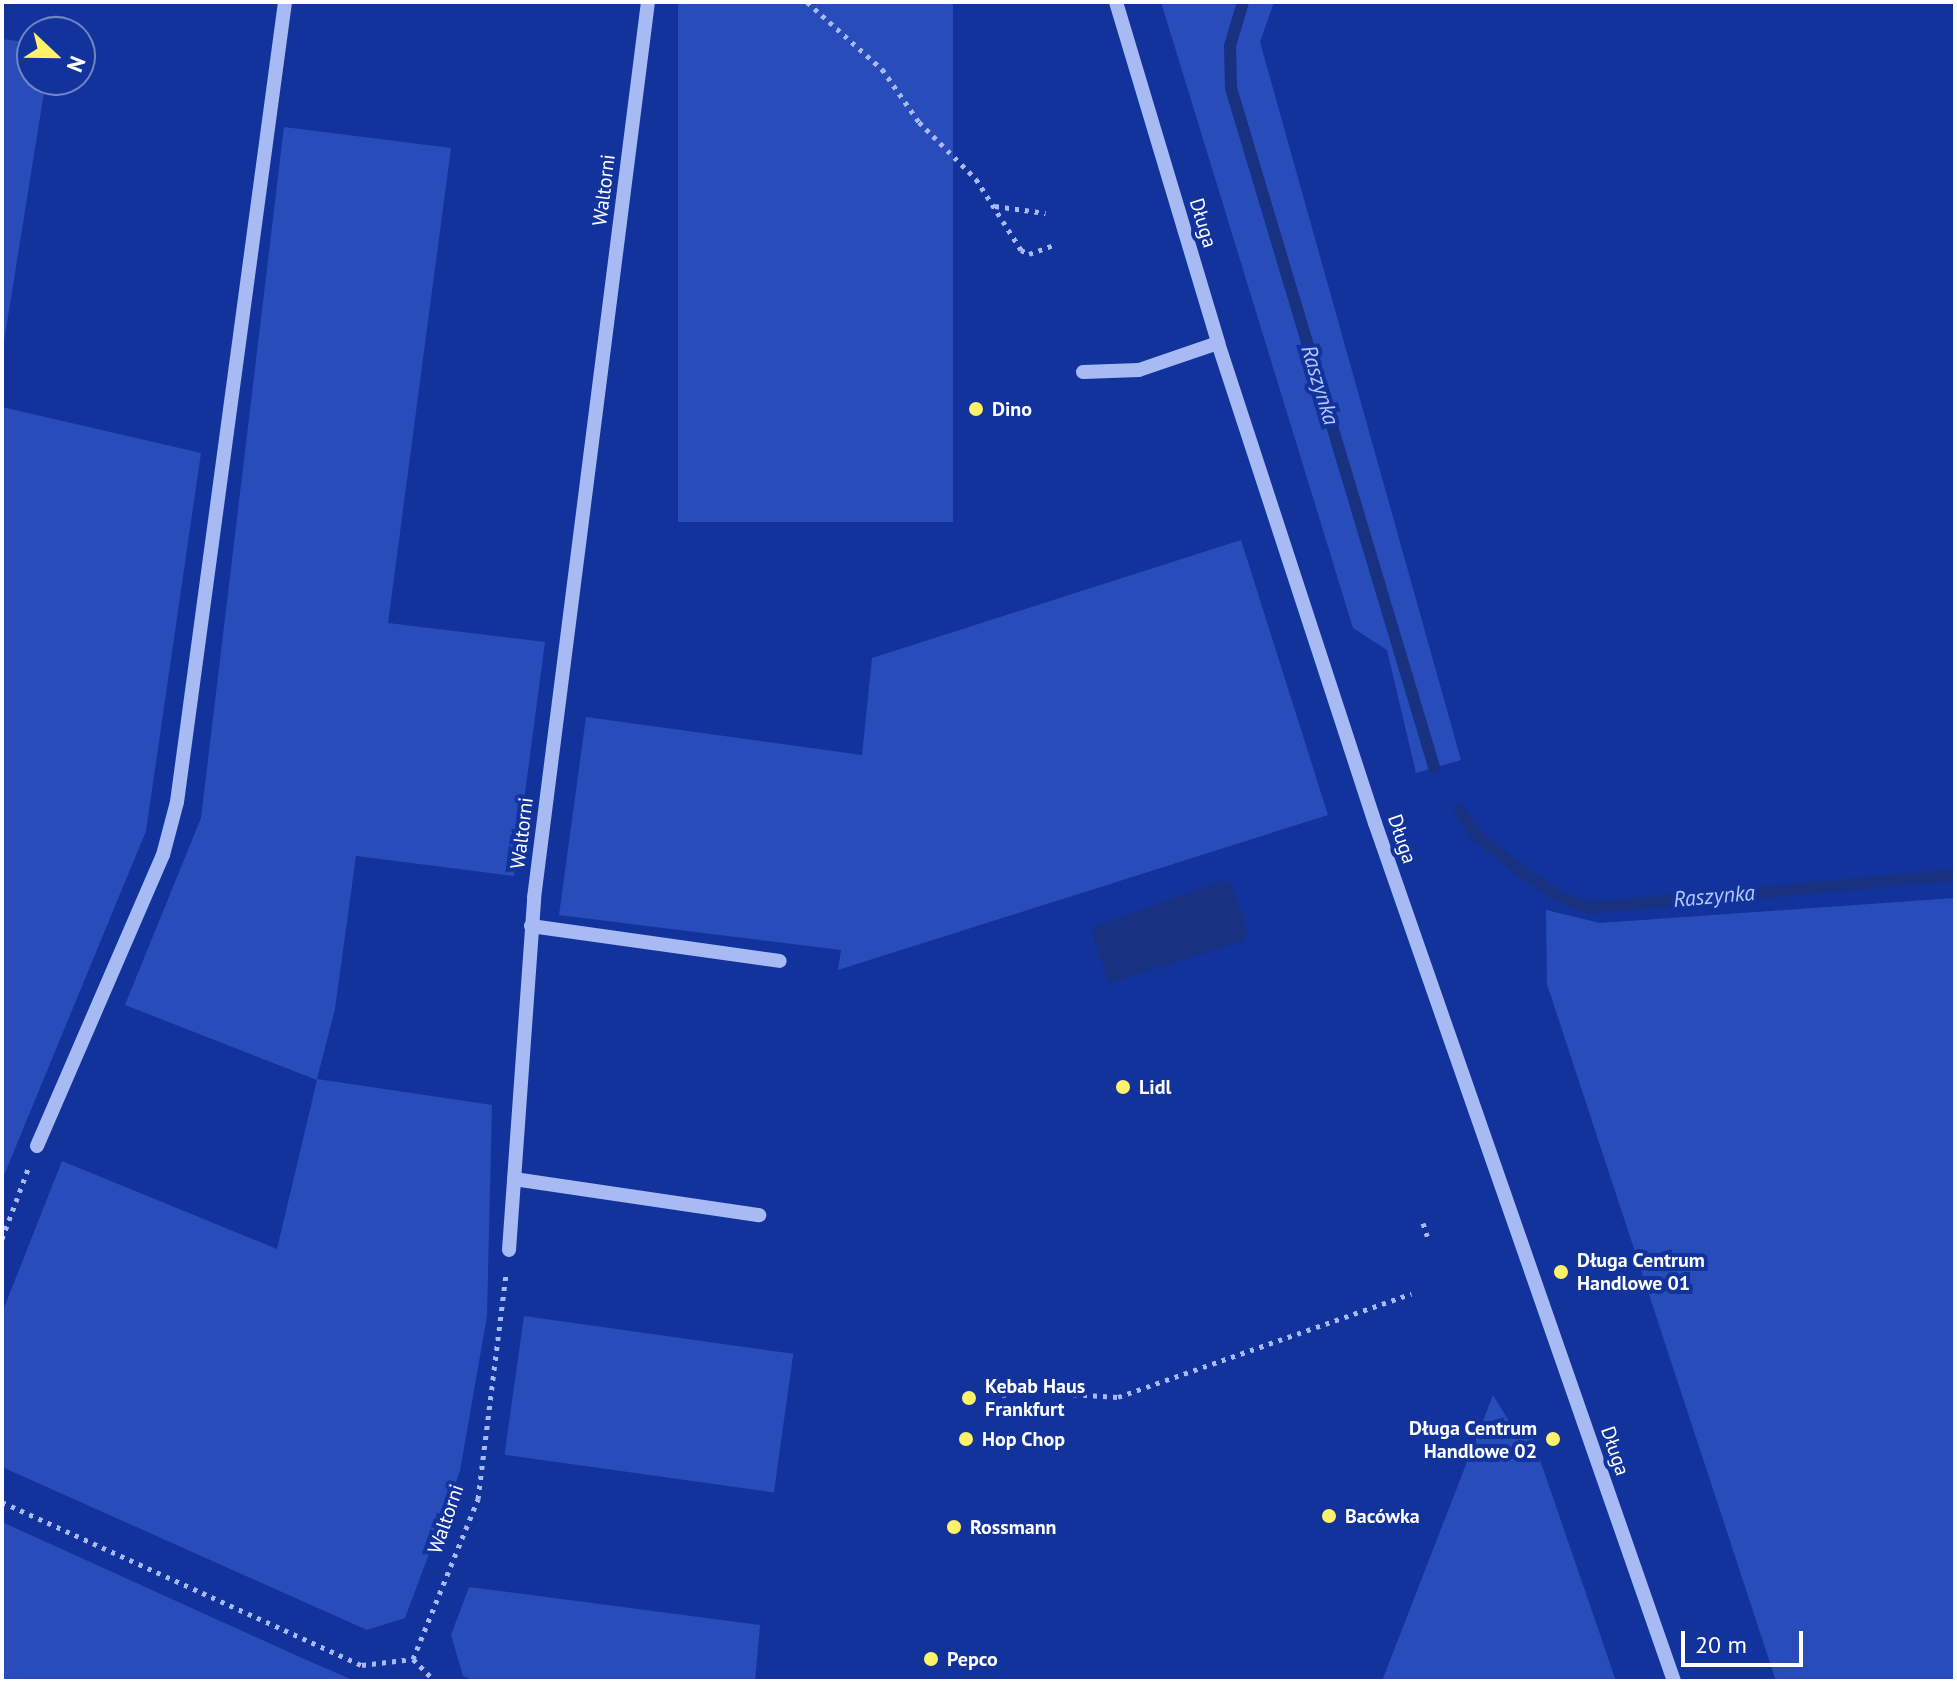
<!DOCTYPE html>
<html>
<head>
<meta charset="utf-8">
<style>
	body { margin:0 }
	#map { position:relative; width:1957px; height:1683px; overflow:hidden; background:#12339b; font-family:"PT Sans",sans-serif }
	div>[style] { position:absolute }
	.green>* { inset:0; background:#284dbb; transform-origin:0 0 }
	.water>* { inset:0; background:#183181 }
	.stream>* { height:12px; margin:-6px; padding:0 6px; transform-origin:6px; border-radius:6px; background:#183181 }
	.path>* { height:5px; margin-top:-2.5px; transform-origin:0; background:repeating-linear-gradient(90deg,#a7baf4 0 4px,transparent 0 10px) }
	.minor>* { height:14px; margin:-7px; padding:0 7px; transform-origin:7px; border-radius:7px; background:#a7baf4 }
	.dots>* { width:22px; height:22px; translate:-50% -50%; box-sizing:border-box; border:4px solid #12339b; border-radius:50% }
	span { translate:-50% -50%; white-space:nowrap; text-align:center; line-height:1.15; -webkit-text-stroke:8px #12339b; paint-order:stroke }
	.street-label { font-size:20px; color:#fff }
	.poi-label { font-size:20px; color:#fff; font-weight:700 }
	.left { translate:0 -50%; text-align:left }
	.right { translate:-100% -50%; text-align:right }
	.water-label { font-size:22px; color:#b3c5fa; font-style:italic }
	.frame { position:absolute; inset:0; border:4px solid #fff; pointer-events:none }
	.north { position:absolute; left:16px; top:16px; width:80px; height:80px; box-sizing:border-box; background:#12339b; border:2px solid #7185c3; border-radius:50%; rotate:112deg; font-size:22px; font-weight:700; line-height:32px; text-align:center; color:#fff }
	.north::after { content:''; display:block; margin:auto; width:28px; height:36px; background:#fff26a; clip-path:polygon(50% 0,100% 100%,50% 72%,0 100%) }
	.scale { position:absolute; left:1681px; top:1631px; width:122px; height:36px; box-sizing:border-box; border:4px solid #fff; border-top:0; padding-left:10px; font-size:24px; line-height:28px; white-space:nowrap; color:#fff; -webkit-text-stroke:6px #12339b; paint-order:stroke }
</style>
</head>
<body>
<div id="map">
	<div class="green">
		<i style="left:678px;top:2px;width:275px;height:520px"></i>
		<i style="clip-path:polygon(1161px 2px,1274px 2px,1260px 42px,1461px 760px,1416px 773px,1387px 650px,1353px 628px)"></i>
		<i style="clip-path:polygon(2px 39px,32px 43px,32px 80px,46px 80px,2px 354px)"></i>
		<i style="clip-path:polygon(284px 127px,451px 148px,388px 623px,545px 642px,514px 876px,356px 856px,335px 1009px,317px 1079px,492px 1105px,487px 1316px,460px 1471px,405px 1618px,367px 1630px,2px 1467px,2px 1313px,62px 1161px,277px 1249px,317px 1080px,125px 1005px,201px 818px)"></i>
		<i style="clip-path:polygon(2px 407px,201px 453px,146px 831px,2px 1180px)"></i>
		<i style="clip-path:polygon(1241px 540px,1328px 815px,838px 970px,841px 950px,559px 915px,586px 717px,862px 755px,872px 658px)"></i>
		<i style="clip-path:polygon(1955px 898px,1955px 1681px,1776px 1681px,1547px 984px,1546px 910px,1600px 923px)"></i>
		<i style="left:524px;top:1316px;width:272px;height:140px;rotate:8deg"></i>
		<i style="clip-path:polygon(1493px 1395px,1509px 1421px,1527px 1422px,1616px 1681px,1382px 1681px)"></i>
		<i style="clip-path:polygon(2px 1522px,302px 1658px,355px 1681px,2px 1681px)"></i>
		<i style="clip-path:polygon(469px 1587px,760px 1625px,755px 1681px,475px 1681px,463px 1676px,451px 1635px)"></i>
	</div>
	<div class="water">
		<i style="clip-path:polygon(1221px 881px,1231px 885px,1248px 931px,1243px 941px,1108px 983px,1091px 928px)"></i>
	</div>
	<div class="stream">
		<i style="left:1243px;top:2px;width:46px;rotate:106.5deg"></i>
		<i style="left:1230px;top:46px;width:42px;rotate:88.6deg"></i>
		<i style="left:1231px;top:88px;width:709px;rotate:73.35deg"></i>
		<i style="left:1459px;top:810px;width:30px;rotate:56deg"></i>
		<i style="left:1476px;top:835px;width:53px;rotate:38.8deg"></i>
		<i style="left:1517px;top:868px;width:47px;rotate:34.7deg"></i>
		<i style="left:1556px;top:895px;width:35px;rotate:22deg"></i>
		<i style="left:1588px;top:908px;width:368px;rotate:-5.1deg"></i>
	</div>
	<div class="path">
		<i style="left:807px;top:2px;width:101px;rotate:41.8deg"></i>
		<i style="left:882px;top:69px;width:65px;rotate:55.1deg"></i>
		<i style="left:919px;top:122px;width:81px;rotate:45deg"></i>
		<i style="left:976px;top:179px;width:84px;rotate:57.6deg"></i>
		<i style="left:1021px;top:250px;width:9px;rotate:27deg"></i>
		<i style="left:1029px;top:254px;width:27px;rotate:-20deg"></i>
		<i style="left:995px;top:206px;width:51px;rotate:7.8deg"></i>
		<i style="left:1423px;top:1223px;width:16px;rotate:72deg"></i>
		<i style="left:2px;top:1239px;width:75px;rotate:-69.6deg"></i>
		<i style="left:1002px;top:1395px;width:21px;rotate:-11deg"></i>
		<i style="left:1023px;top:1391px;width:95px;rotate:3.6deg"></i>
		<i style="left:1118px;top:1397px;width:311px;rotate:-19.4deg"></i>
		<i style="left:2px;top:1502px;width:395px;rotate:24.4deg"></i>
		<i style="left:362px;top:1665px;width:51px;rotate:-6.7deg"></i>
		<i style="left:413px;top:1659px;width:31px;rotate:45deg"></i>
		<i style="left:413px;top:1659px;width:173px;rotate:-67.9deg"></i>
		<i style="left:478px;top:1499px;width:226px;rotate:-82.9deg"></i>
	</div>
	<div class="minor">
		<i style="left:1116px;top:2px;width:356px;rotate:73.3deg"></i>
		<i style="left:1218px;top:343px;width:505px;rotate:71.89deg"></i>
		<i style="left:1375px;top:823px;width:909px;rotate:70.79deg"></i>
		<i style="left:1083px;top:372px;width:56px;rotate:-2deg"></i>
		<i style="left:1139px;top:370px;width:83px;rotate:-18.9deg"></i>
		<i style="left:531px;top:926px;width:251px;rotate:8deg"></i>
		<i style="left:37px;top:1146px;width:317px;rotate:-66.6deg"></i>
		<i style="left:163px;top:855px;width:55px;rotate:-75.2deg"></i>
		<i style="left:177px;top:802px;width:807px;rotate:-82.31deg"></i>
		<i style="left:514px;top:1179px;width:248px;rotate:8.4deg"></i>
		<i style="left:509px;top:1250px;width:353px;rotate:-85.9deg"></i>
		<i style="left:534px;top:898px;width:903px;rotate:-82.75deg"></i>
	</div>
	<div class="dots">
		<i style="left:976px;top:409px;background:#fff26a"></i>
		<i style="left:1123px;top:1087px;background:#fff26a"></i>
		<i style="left:1561px;top:1272px;background:#fff26a"></i>
		<i style="left:969px;top:1398px;background:#fff26a"></i>
		<i style="left:966px;top:1439px;background:#fff26a"></i>
		<i style="left:1553px;top:1439px;background:#fff26a"></i>
		<i style="left:1329px;top:1516px;background:#fff26a"></i>
		<i style="left:954px;top:1527px;background:#fff26a"></i>
		<i style="left:931px;top:1659px;background:#fff26a"></i>
	</div>
	<div class="street-label">
		<span style="left:604px;top:190px;rotate:-83deg">Waltorni</span>
		<span style="left:1203px;top:223px;rotate:73deg">Długa</span>
		<span style="left:522px;top:833px;rotate:-83deg">Waltorni</span>
		<span style="left:1402px;top:839px;rotate:71deg">Długa</span>
		<span style="left:1615px;top:1451px;rotate:71deg">Długa</span>
		<span style="left:446px;top:1519px;rotate:-71deg">Waltorni</span>
	</div>
	<div class="poi-label">
		<span class="left" style="left:992px;top:409px">Dino</span>
		<span class="left" style="left:1139px;top:1087px">Lidl</span>
		<span class="left" style="left:1577px;top:1272px">Długa Centrum<br>Handlowe 01</span>
		<span class="left" style="left:985px;top:1398px">Kebab Haus<br>Frankfurt</span>
		<span class="right" style="left:1537px;top:1440px">Długa Centrum<br>Handlowe 02</span>
		<span class="left" style="left:982px;top:1439px">Hop Chop</span>
		<span class="left" style="left:1345px;top:1516px">Bacówka</span>
		<span class="left" style="left:970px;top:1527px">Rossmann</span>
		<span class="left" style="left:947px;top:1659px">Pepco</span>
	</div>
	<div class="water-label">
		<span style="left:1320px;top:385px;rotate:73deg">Raszynka</span>
		<span style="left:1714px;top:896px;rotate:-5deg">Raszynka</span>
	</div>
	<div class="frame"></div>
	<div class="north">N</div>
	<div class="scale">20 m</div>
</div>
</body>
</html>
